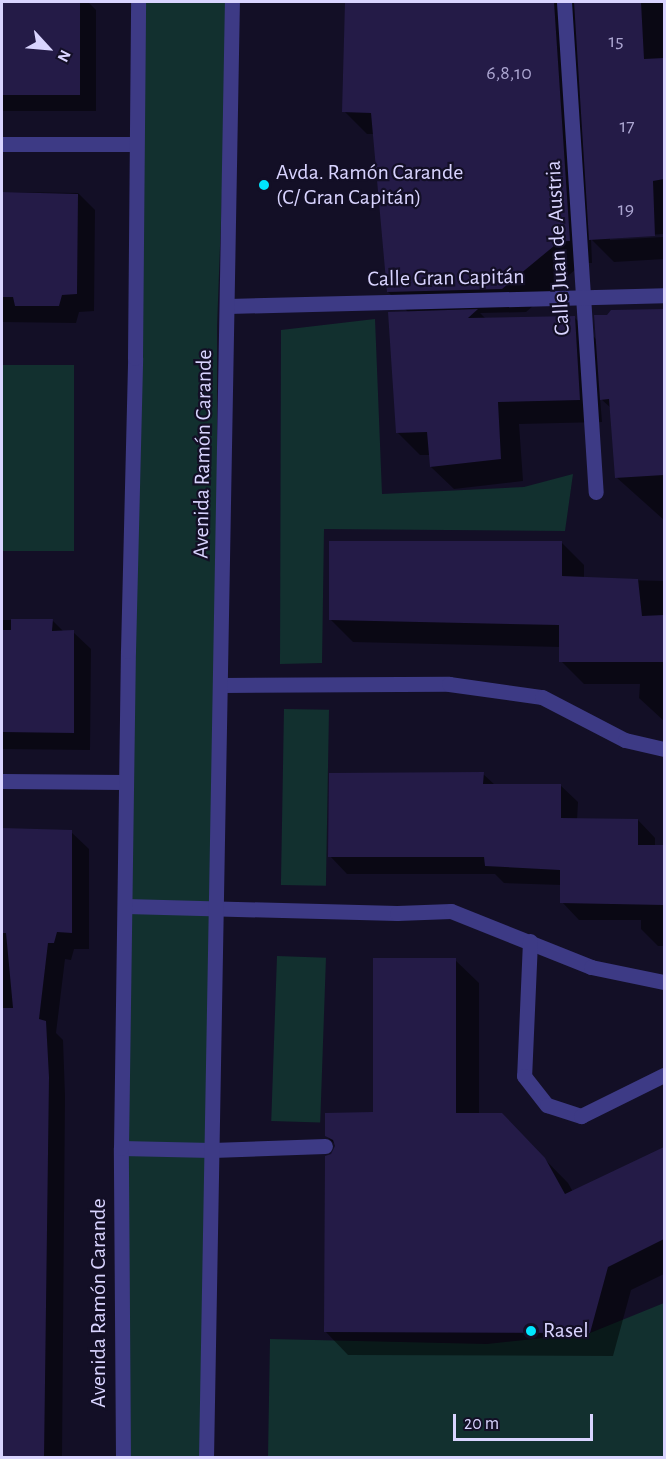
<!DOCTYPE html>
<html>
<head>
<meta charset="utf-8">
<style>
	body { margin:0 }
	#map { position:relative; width:666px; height:1459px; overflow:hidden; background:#130f26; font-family:"Alegreya Sans",sans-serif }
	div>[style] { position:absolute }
	.green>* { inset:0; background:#12302f; transform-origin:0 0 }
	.shadow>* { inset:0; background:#0007 }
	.building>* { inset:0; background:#241b47; transform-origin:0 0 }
	.street>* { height:15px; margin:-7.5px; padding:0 7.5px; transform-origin:7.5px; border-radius:7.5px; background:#3d3a85 }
	.dots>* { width:16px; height:16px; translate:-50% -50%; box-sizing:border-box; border:3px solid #130f26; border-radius:50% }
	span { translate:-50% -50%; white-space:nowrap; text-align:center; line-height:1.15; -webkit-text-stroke:4.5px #130f26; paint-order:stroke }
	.number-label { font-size:20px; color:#aca6d1 }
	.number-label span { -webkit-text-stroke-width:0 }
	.poi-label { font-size:22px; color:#d9d4ff }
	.left { translate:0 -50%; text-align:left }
	.street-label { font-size:22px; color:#d9d4ff }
	.frame { position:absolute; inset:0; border:3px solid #d9d4ff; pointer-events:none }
	.north { position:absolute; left:18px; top:18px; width:60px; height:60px; -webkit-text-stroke:4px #130f26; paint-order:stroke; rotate:116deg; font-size:16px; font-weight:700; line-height:24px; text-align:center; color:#d9d4ff }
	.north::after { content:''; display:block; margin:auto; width:21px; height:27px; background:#d9d4ff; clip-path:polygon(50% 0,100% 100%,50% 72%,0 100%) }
	.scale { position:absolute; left:453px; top:1414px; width:140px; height:27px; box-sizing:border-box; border:3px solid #d9d4ff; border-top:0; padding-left:8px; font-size:18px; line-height:21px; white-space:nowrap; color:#d9d4ff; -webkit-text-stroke:4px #130f26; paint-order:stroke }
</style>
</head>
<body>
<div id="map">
	<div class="green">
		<i style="clip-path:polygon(138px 2px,229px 2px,217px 328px,217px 907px,206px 1457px,123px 1457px)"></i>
		<i style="clip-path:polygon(375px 319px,382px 494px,524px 487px,573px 474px,565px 531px,324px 529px,322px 663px,280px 664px,281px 330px)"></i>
		<i style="left:2px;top:365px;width:72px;height:186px"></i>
		<i style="left:284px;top:709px;width:45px;height:176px;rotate:1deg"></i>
		<i style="left:277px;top:956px;width:49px;height:165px;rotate:2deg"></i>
		<i style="clip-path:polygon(664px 1303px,664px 1457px,268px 1457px,270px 1339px,487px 1344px,590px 1333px)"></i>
	</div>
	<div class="shadow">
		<i style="clip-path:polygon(2px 2px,88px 2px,96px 10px,96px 111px,2px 111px)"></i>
		<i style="clip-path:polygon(346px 2px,664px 2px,664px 234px,610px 237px,610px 240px,664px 237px,664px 259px,614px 262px,591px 239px,592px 263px,583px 263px,526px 312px,480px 313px,486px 319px,574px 317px,597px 340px,612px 312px,664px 310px,664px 520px,616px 477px,612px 409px,600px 398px,602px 422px,519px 424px,523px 481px,454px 489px,431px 467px,430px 455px,420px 455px,398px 433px,409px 313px,388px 292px,375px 134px,367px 134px,344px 111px)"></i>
		<i style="clip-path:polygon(2px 192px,78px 193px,95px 210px,94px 311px,79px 312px,76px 323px,2px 322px)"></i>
		<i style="clip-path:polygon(561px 542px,584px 565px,584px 579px,664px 581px,664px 721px,639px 698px,640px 684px,584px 684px,561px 661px,561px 647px,353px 642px,330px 619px)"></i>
		<i style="clip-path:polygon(2px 620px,52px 620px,64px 632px,73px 632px,91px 649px,90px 750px,2px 749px)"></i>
		<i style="clip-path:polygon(483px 774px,495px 785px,560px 785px,578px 802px,577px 820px,638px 820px,655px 838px,655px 846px,664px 846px,664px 946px,658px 946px,641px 929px,641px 920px,579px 920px,562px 902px,562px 885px,504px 883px,495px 874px,347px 874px,330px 856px)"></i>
		<i style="clip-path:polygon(33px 829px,71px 832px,89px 849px,89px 949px,74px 949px,71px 960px,65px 959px,56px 1033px,63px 1040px,65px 1096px,62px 1458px,2px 1458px,2px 830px)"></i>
		<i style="clip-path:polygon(455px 960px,479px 983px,479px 1115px,501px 1115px,568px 1183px,573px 1192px,664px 1148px,664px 1274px,631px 1290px,613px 1356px,348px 1355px,325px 1331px,332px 1155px,336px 1145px,326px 1136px,375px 1114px)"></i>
	</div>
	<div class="building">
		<i style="left:2px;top:2px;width:78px;height:93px"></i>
		<i style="clip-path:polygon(345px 2px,554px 2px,570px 241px,560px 241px,502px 289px,387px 292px,371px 113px,342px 112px)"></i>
		<i style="clip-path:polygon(574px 2px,641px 2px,644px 59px,664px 58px,664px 179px,653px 181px,655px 236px,589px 240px)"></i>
		<i style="clip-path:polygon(2px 192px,78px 194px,77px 294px,62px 295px,59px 306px,15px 306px,13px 297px,2px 297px)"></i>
		<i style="clip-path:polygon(478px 309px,468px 318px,575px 316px,580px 400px,498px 402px,501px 459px,430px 467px,427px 432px,396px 433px,388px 312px)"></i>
		<i style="clip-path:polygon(664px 309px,664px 475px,615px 478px,609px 399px,600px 400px,594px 315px,607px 315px,611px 310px)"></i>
		<i style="clip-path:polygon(329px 541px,562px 541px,562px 576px,638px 579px,642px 616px,664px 615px,664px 662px,559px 662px,559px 625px,329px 620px)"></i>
		<i style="clip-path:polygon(11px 619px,53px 619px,52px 631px,74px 630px,74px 733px,2px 732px,2px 630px,11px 630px)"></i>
		<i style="clip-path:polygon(484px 772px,483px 784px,561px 784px,561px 818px,638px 819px,638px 845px,664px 845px,664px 905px,560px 903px,560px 870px,485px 866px,484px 857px,328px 857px,329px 773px)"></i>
		<i style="clip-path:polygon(2px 828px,72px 830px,72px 933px,57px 932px,54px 943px,48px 943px,39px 1019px,46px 1021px,49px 1077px,44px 1458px,2px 1458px,2px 1008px,13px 1008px,6px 933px,2px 933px)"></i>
		<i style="clip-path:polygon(373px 958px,456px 958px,456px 1113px,502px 1113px,545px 1158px,565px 1194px,664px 1147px,664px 1239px,608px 1267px,590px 1333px,324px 1332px,325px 1156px,331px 1154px,335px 1146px,333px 1140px,325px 1136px,325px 1113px,373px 1112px)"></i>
	</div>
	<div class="street">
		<i style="left:564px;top:2px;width:491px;rotate:86.3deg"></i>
		<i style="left:2px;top:144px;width:134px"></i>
		<i style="left:228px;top:306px;width:436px;rotate:-1.4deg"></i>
		<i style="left:221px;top:685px;width:228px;rotate:-0.3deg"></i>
		<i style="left:449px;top:684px;width:94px;rotate:8deg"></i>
		<i style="left:542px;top:697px;width:93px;rotate:27.4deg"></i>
		<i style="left:625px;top:740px;width:40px;rotate:13deg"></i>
		<i style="left:2px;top:781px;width:123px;rotate:0.5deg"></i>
		<i style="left:126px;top:906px;width:271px;rotate:1.5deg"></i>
		<i style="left:397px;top:913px;width:54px;rotate:-2.1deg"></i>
		<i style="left:451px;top:911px;width:151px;rotate:21.8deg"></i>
		<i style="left:591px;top:967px;width:75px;rotate:11.6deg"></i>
		<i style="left:530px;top:941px;width:135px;rotate:92.5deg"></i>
		<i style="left:524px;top:1076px;width:37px;rotate:52deg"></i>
		<i style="left:547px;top:1105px;width:36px;rotate:18deg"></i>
		<i style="left:581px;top:1116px;width:93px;rotate:-26.3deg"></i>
		<i style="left:121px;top:1148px;width:91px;rotate:1.3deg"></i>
		<i style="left:212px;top:1150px;width:113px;rotate:-2deg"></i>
		<i style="left:123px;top:1458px;width:310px;rotate:-90.4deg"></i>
		<i style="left:121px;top:1148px;width:497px;rotate:-89.2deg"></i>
		<i style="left:128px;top:651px;width:293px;rotate:-88.6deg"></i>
		<i style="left:135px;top:358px;width:356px;rotate:-89.5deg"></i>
		<i style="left:206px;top:1458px;width:1456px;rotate:-88.98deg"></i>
	</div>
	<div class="dots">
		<i style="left:264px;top:185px;background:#00e5ff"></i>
		<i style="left:531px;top:1331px;background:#00e5ff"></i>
	</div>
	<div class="number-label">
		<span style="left:616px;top:41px">15</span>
		<span style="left:509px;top:73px">6,8,10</span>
		<span style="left:627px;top:126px">17</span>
		<span style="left:626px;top:209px">19</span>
	</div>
	<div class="poi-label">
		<span class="left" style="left:276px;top:185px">Avda. Ramón Carande<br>(C/ Gran Capitán)</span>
		<span class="left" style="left:543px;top:1331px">Rasel</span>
	</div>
	<div class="street-label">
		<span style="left:558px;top:248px;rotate:-93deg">Calle Juan de Austria</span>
		<span style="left:446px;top:278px;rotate:-1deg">Calle Gran Capitán</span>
		<span style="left:203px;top:454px;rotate:-89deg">Avenida Ramón Carande</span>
		<span style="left:99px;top:1303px;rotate:-90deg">Avenida Ramón Carande</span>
	</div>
	<div class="frame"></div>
	<div class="north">N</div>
	<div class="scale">20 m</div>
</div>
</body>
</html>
